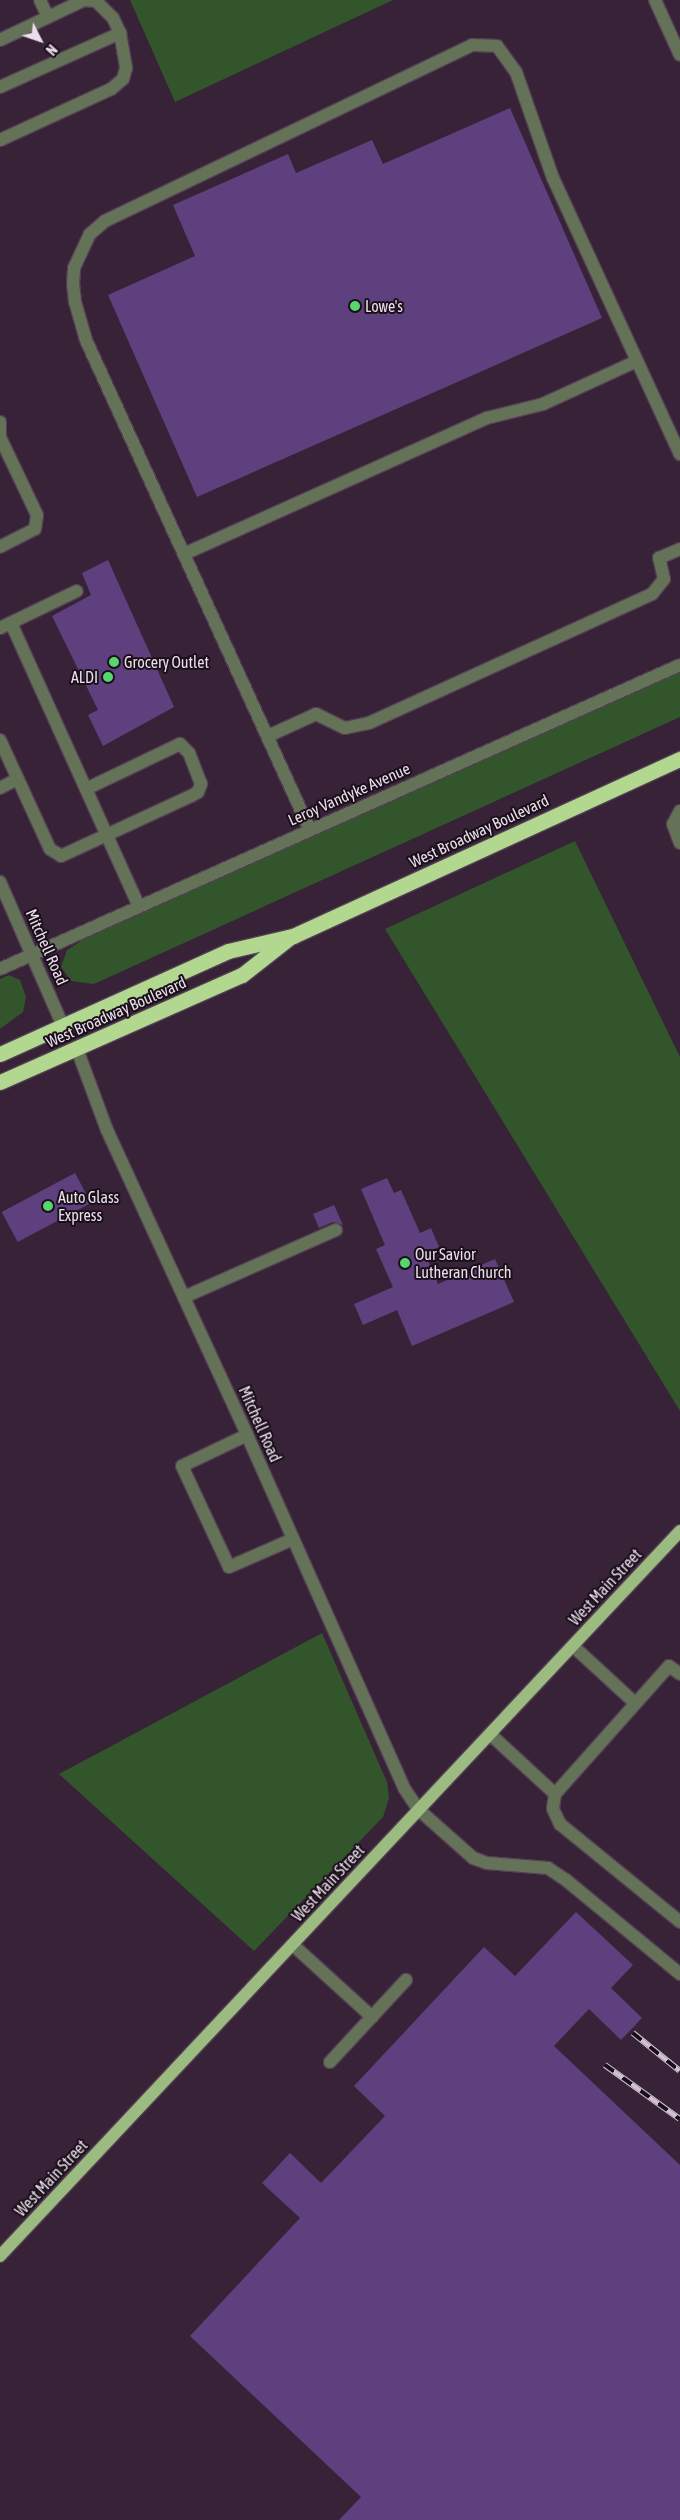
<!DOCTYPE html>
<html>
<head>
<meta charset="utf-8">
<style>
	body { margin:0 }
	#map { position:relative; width:680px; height:2520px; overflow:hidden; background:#372237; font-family:"Asap Condensed",sans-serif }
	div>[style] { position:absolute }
	.green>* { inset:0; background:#32552c }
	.building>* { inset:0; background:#5f407e; transform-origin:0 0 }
	.roads { filter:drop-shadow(1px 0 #544054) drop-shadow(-1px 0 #544054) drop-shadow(0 1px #544054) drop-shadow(0 -1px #544054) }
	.minor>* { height:12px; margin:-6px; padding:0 6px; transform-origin:6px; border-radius:6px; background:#647357 }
	.major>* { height:12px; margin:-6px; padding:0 6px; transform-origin:6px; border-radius:6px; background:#9cbb80 }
	.highway>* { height:15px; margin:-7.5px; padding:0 7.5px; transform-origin:7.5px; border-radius:7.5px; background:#b2d890 }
	.rail>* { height:5.5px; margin-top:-2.75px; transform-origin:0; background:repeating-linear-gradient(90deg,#190f19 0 11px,#d1c2d1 0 22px); box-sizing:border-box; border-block:1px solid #d1c2d1 }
	.dots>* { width:14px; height:14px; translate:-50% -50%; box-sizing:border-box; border:2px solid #190f19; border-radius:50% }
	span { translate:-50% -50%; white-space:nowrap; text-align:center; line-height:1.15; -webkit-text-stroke:4px #190f19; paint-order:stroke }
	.poi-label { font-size:16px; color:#ebddeb }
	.left { translate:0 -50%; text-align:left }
	.right { translate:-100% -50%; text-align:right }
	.street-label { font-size:16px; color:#ebddeb }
	.north { position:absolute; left:15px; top:15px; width:50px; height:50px; -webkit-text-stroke:4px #190f19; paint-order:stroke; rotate:131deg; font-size:14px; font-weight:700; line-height:20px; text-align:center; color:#ebddeb }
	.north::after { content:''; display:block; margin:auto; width:18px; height:22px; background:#ebddeb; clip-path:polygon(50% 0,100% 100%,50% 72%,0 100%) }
</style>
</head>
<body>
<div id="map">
	<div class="green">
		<i style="clip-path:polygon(130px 0,393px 0,175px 102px)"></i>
		<i style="clip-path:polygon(680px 668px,680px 717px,94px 984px,71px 981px,61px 967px,67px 950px,84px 939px)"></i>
		<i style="clip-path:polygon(575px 841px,680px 1057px,680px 1411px,385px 929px)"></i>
		<i style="clip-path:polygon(9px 975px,20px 980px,26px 997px,23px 1012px,0 1029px,0 979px)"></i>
		<i style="clip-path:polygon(322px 1633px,387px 1782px,389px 1798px,383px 1817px,254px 1951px,59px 1774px)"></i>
	</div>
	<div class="building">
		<i style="clip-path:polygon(510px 108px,602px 318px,197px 497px,108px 295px,195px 256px,173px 205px,288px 154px,296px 173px,372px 140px,383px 164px)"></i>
		<i style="clip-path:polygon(108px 560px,174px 707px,103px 746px,88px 715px,98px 710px,52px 616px,91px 595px,82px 573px)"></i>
		<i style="left:75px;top:1173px;width:34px;height:83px;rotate:62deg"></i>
		<i style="clip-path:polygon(387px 1178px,394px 1193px,401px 1190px,420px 1233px,431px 1228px,439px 1247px,425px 1253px,438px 1284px,495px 1259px,514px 1302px,412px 1346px,397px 1310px,363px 1325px,354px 1304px,393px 1287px,376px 1249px,385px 1245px,361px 1189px)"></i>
		<i style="clip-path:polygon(334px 1205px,343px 1225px,333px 1222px,319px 1228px,313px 1214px)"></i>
		<i style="clip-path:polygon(576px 1912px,633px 1965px,611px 1988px,642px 2018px,621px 2040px,589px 2009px,554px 2046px,680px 2165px,680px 2520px,339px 2520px,361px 2497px,190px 2336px,300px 2218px,262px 2183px,290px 2153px,321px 2183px,385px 2116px,354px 2086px,484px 1947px,515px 1976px)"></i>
	</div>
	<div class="roads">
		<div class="minor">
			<i style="left:40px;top:0;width:19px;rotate:65deg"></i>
			<i style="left:655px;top:0;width:60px;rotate:65.6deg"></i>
			<i style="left:0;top:40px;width:93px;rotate:-25.5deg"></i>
			<i style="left:84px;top:0;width:12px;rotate:5deg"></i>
			<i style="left:96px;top:1px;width:24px;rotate:45deg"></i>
			<i style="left:113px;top:18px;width:17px;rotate:65deg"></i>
			<i style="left:120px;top:33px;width:36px;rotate:80deg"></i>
			<i style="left:126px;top:68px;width:11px;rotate:105deg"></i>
			<i style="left:123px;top:79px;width:16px;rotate:140deg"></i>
			<i style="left:111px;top:89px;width:122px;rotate:155.3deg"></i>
			<i style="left:0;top:87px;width:132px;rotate:-24.2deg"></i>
			<i style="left:0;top:422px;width:15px;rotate:90deg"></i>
			<i style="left:0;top:437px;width:86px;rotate:64.6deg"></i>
			<i style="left:37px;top:515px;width:14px;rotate:98deg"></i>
			<i style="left:35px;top:529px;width:39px;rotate:153deg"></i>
			<i style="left:184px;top:554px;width:332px;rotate:-24.2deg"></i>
			<i style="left:487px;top:418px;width:58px;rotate:-14deg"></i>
			<i style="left:543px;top:404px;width:103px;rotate:-24.6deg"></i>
			<i style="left:11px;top:623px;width:311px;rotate:65.7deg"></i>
			<i style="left:0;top:628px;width:85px;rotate:-25.7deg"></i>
			<i style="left:268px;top:736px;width:53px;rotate:-24.6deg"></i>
			<i style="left:316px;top:714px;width:32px;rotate:26deg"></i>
			<i style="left:345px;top:728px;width:25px;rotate:-12deg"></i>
			<i style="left:369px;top:723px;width:311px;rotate:-24.5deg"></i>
			<i style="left:652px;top:594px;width:19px;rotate:-51deg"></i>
			<i style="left:664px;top:579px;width:22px;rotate:-103deg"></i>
			<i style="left:659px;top:558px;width:23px;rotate:-23deg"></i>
			<i style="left:0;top:740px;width:120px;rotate:65.4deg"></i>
			<i style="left:50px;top:849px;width:13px;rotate:32deg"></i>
			<i style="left:61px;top:856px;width:143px;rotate:-24.8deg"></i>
			<i style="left:191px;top:796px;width:8px;rotate:-30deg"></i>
			<i style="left:198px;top:792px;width:9px;rotate:-69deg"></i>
			<i style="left:201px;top:784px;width:33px;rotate:-111deg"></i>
			<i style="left:189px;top:753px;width:13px;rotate:-135deg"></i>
			<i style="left:180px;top:744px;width:104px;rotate:154.4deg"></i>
			<i style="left:0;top:788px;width:20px;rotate:-27deg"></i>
			<i style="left:680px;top:811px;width:15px;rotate:118deg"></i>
			<i style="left:673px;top:824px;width:20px;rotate:70deg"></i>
			<i style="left:310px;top:830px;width:539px;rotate:-114.57deg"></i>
			<i style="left:86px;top:340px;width:40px;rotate:-106deg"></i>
			<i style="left:75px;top:302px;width:18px;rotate:-96deg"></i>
			<i style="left:73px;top:284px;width:16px;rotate:-86deg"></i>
			<i style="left:74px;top:268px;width:38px;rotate:-65deg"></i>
			<i style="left:90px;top:234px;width:20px;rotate:-41deg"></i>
			<i style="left:105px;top:221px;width:407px;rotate:-25.6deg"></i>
			<i style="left:472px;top:45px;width:25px;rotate:2deg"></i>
			<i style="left:497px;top:46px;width:32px;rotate:54deg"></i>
			<i style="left:516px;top:72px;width:112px;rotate:70.8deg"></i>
			<i style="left:553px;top:178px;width:304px;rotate:65.3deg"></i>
			<i style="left:0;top:882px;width:157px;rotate:66.4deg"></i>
			<i style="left:0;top:969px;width:745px;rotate:-24.09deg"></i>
			<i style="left:77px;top:1049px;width:86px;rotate:69.7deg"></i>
			<i style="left:107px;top:1130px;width:336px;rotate:65.3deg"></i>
			<i style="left:247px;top:1435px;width:386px;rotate:66deg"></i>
			<i style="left:404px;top:1788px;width:27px;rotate:56deg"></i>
			<i style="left:419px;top:1810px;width:72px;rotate:41.6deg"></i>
			<i style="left:473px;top:1858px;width:15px;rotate:20deg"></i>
			<i style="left:487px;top:1863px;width:61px;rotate:4.7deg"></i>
			<i style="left:548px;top:1868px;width:22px;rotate:34deg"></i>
			<i style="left:566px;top:1880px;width:148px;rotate:39.5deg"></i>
			<i style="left:184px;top:1297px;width:166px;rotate:-23.8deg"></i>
			<i style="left:247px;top:1435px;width:72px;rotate:154.5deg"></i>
			<i style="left:182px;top:1466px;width:111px;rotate:65deg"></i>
			<i style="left:229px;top:1567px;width:70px;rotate:-23.6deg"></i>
			<i style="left:573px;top:1646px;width:84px;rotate:42.6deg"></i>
			<i style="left:490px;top:1734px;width:88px;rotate:42.7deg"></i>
			<i style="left:555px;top:1794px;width:15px;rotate:98deg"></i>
			<i style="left:553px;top:1809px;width:17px;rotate:65deg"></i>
			<i style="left:560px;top:1824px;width:155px;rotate:39.2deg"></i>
			<i style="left:555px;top:1794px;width:171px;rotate:-48.3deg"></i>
			<i style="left:669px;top:1666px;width:14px;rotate:36deg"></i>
			<i style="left:293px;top:1945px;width:107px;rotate:42.3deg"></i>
			<i style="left:330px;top:2062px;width:112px;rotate:-47.2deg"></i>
		</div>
		<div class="major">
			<i style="left:0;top:2256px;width:994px;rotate:-46.83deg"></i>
		</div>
		<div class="highway">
			<i style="left:0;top:1054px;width:250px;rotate:-24.3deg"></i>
			<i style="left:228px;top:951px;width:67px;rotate:-13deg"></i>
			<i style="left:293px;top:936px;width:426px;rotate:-24.6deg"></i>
			<i style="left:0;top:1082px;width:265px;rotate:-23.9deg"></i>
			<i style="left:242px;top:975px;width:60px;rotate:-38.2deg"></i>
		</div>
	</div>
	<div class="rail">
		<i style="left:633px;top:2033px;width:60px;rotate:39deg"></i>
		<i style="left:605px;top:2065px;width:92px;rotate:35.8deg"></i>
	</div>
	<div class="dots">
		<i style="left:355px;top:306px;background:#59d56f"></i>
		<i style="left:114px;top:662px;background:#59d56f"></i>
		<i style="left:108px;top:677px;background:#59d56f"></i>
		<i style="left:48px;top:1206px;background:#59d56f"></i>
		<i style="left:405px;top:1263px;background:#59d56f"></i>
	</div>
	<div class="poi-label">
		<span class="left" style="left:365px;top:306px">Lowe's</span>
		<span class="left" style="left:124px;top:662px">Grocery Outlet</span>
		<span class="right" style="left:98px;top:677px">ALDI</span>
		<span class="left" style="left:58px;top:1206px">Auto Glass<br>Express</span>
		<span class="left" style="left:415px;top:1263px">Our Savior<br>Lutheran Church</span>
	</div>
	<div class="street-label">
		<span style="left:349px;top:794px;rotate:-24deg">Leroy Vandyke Avenue</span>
		<span style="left:479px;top:831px;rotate:-25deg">West Broadway Boulevard</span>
		<span style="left:47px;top:947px;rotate:66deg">Mitchell Road</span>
		<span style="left:116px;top:1012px;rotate:-24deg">West Broadway Boulevard</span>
		<span style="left:260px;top:1424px;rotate:66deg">Mitchell Road</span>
		<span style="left:605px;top:1587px;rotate:-47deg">West Main Street</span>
		<span style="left:328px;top:1883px;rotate:-47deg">West Main Street</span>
		<span style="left:51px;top:2178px;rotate:-47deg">West Main Street</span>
	</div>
	<div class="north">N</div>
</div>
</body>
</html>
